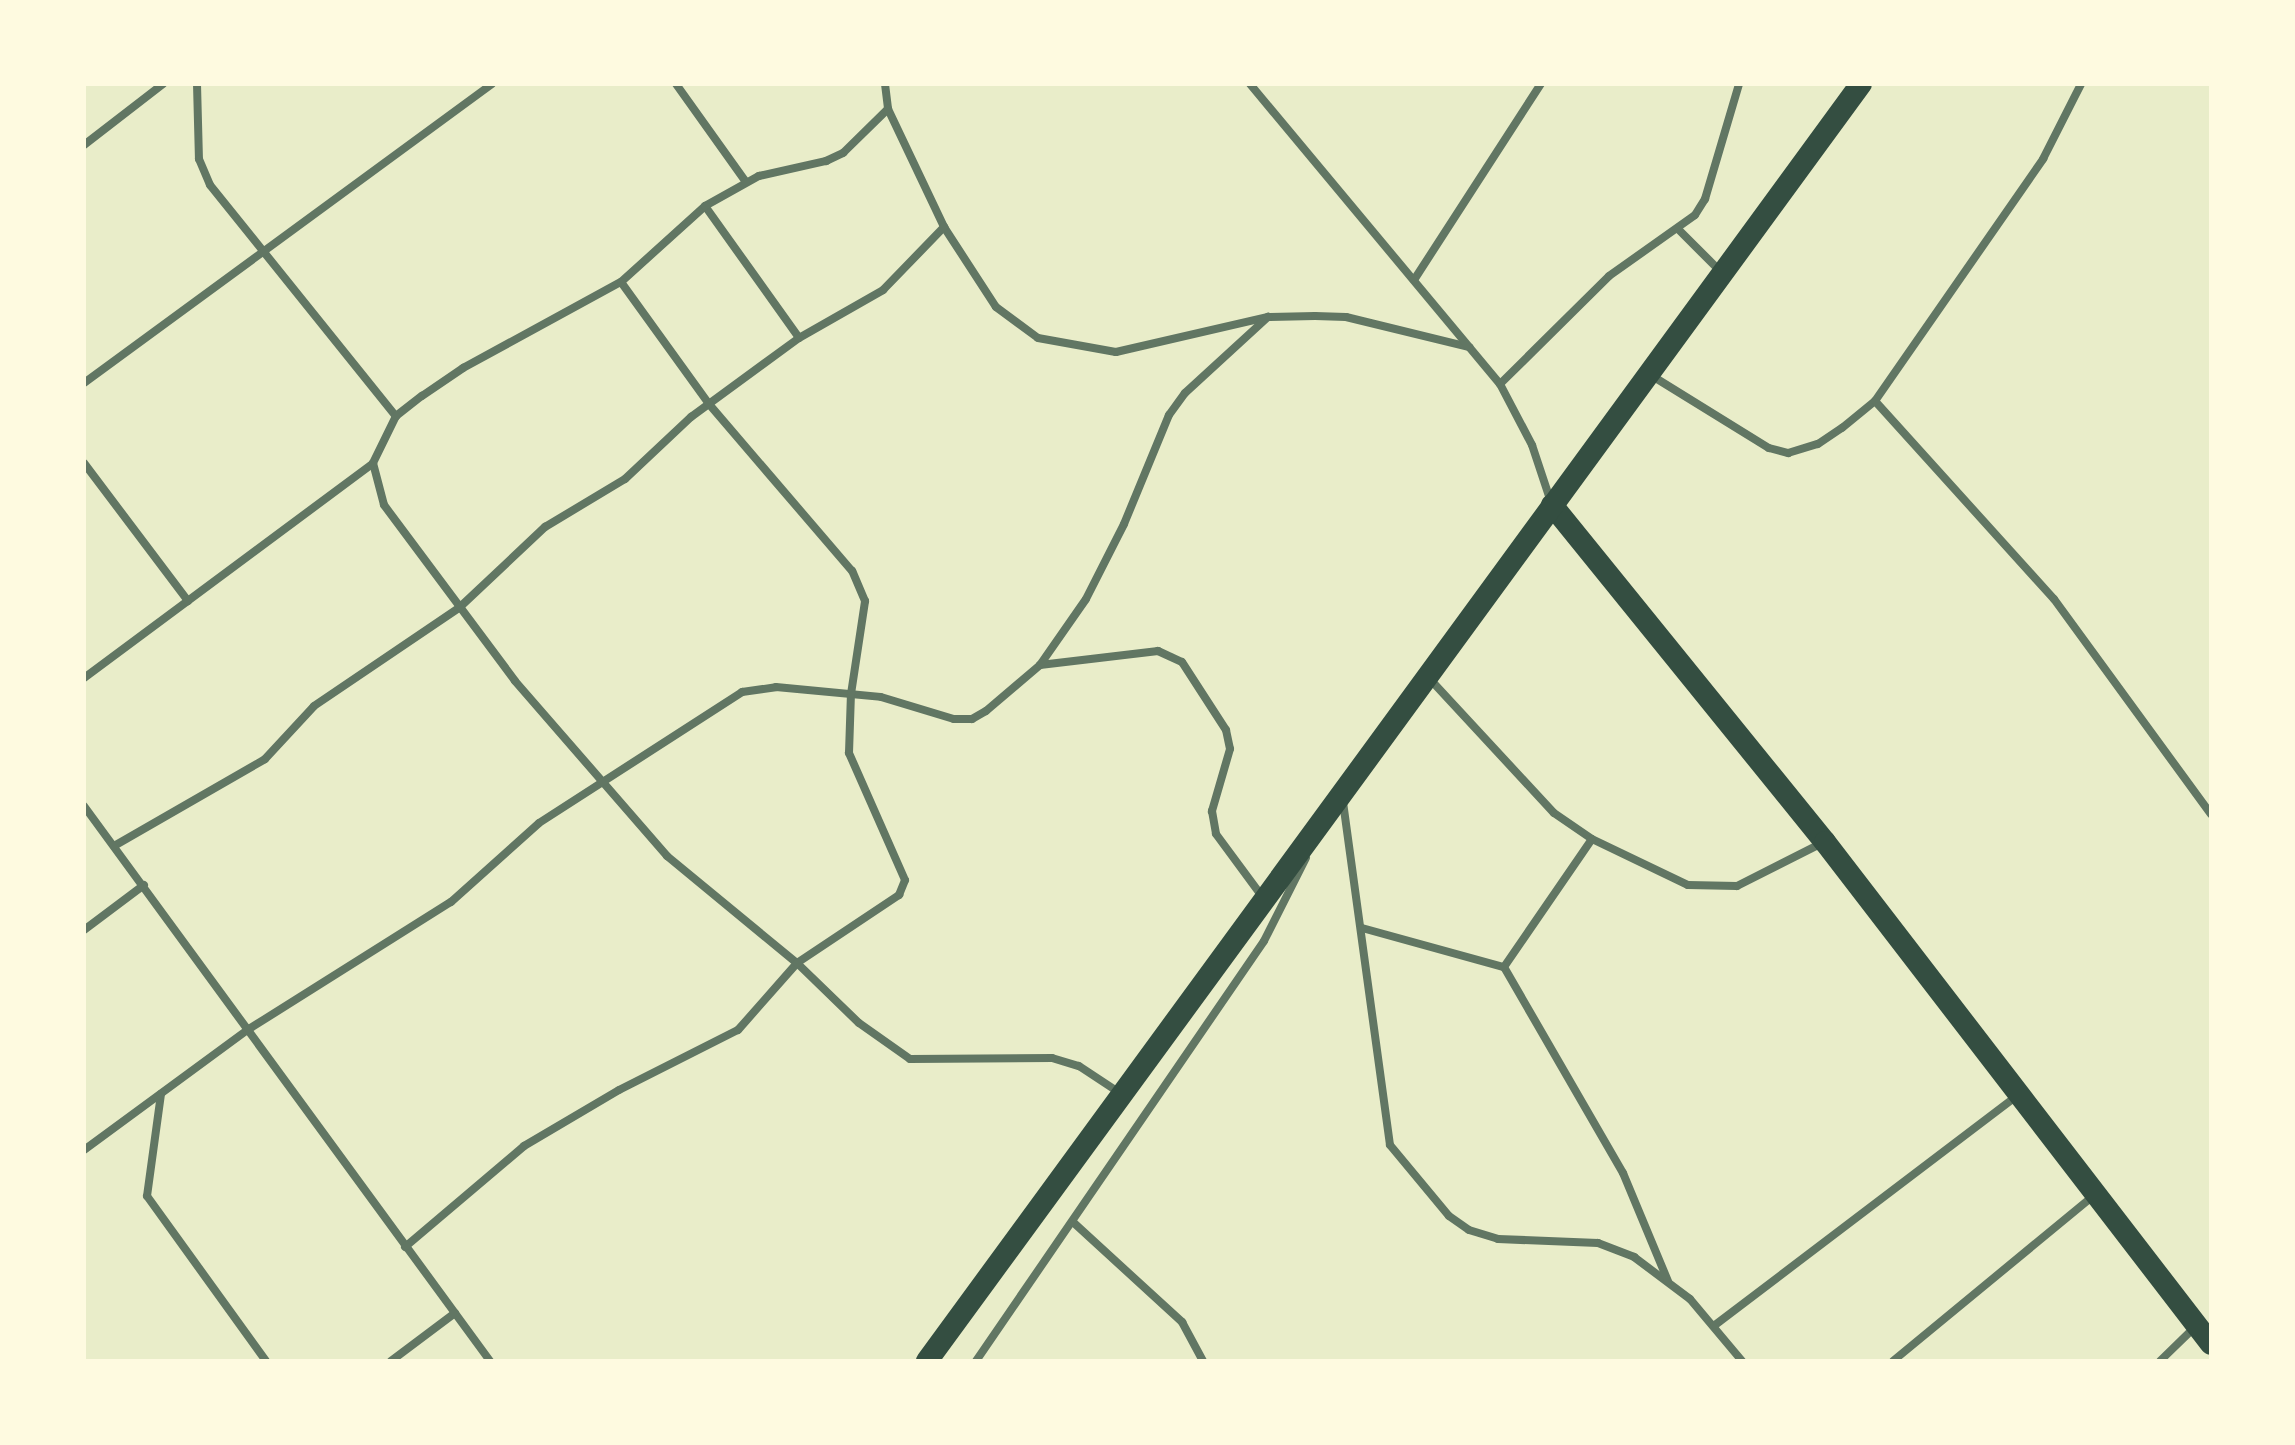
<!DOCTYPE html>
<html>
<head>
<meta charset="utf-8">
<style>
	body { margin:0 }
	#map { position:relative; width:2295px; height:1445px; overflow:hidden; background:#e9edc9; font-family:Figtree,sans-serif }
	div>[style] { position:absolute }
	.minor>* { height:8px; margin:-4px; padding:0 4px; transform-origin:4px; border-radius:4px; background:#617663 }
	.trunk>* { height:22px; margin:-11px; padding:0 11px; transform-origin:11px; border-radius:11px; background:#344e41 }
	span { translate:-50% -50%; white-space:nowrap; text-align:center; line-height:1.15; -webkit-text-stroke:6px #fefae0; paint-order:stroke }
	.frame { position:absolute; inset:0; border:86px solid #fefae0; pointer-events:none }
</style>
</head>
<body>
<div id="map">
	<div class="minor">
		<i style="left:197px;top:84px;width:75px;rotate:88.5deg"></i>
		<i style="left:199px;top:159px;width:28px;rotate:67deg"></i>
		<i style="left:210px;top:185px;width:297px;rotate:51.2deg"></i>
		<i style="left:676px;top:84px;width:120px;rotate:54.5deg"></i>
		<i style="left:885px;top:84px;width:25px;rotate:83deg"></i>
		<i style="left:888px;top:109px;width:131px;rotate:64.6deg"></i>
		<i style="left:944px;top:227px;width:95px;rotate:57deg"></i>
		<i style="left:996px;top:307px;width:52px;rotate:36.4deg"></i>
		<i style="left:1038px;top:338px;width:79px;rotate:10.2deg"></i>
		<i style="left:1116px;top:352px;width:156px;rotate:-13deg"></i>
		<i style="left:1268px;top:317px;width:47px;rotate:-1.2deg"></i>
		<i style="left:1315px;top:316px;width:31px;rotate:2deg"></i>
		<i style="left:1346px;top:317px;width:127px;rotate:13.7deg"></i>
		<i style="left:1250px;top:84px;width:391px;rotate:50.2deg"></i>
		<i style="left:1500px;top:384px;width:69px;rotate:62.3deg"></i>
		<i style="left:1532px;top:445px;width:60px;rotate:71.6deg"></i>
		<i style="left:84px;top:145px;width:100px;rotate:-37.7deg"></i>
		<i style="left:705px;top:206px;width:162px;rotate:54.5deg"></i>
		<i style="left:1679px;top:230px;width:59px;rotate:45deg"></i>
		<i style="left:1414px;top:280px;width:234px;rotate:-57.1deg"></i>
		<i style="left:1649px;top:374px;width:141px;rotate:31.7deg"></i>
		<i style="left:1769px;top:448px;width:20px;rotate:15deg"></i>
		<i style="left:1788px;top:453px;width:31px;rotate:-17deg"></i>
		<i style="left:1818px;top:444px;width:29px;rotate:-34deg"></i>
		<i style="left:1842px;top:428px;width:43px;rotate:-39.3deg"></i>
		<i style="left:1875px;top:401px;width:295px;rotate:-55.2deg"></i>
		<i style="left:2043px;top:159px;width:84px;rotate:-63.1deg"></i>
		<i style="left:84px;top:383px;width:506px;rotate:-36.24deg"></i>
		<i style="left:1500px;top:384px;width:153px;rotate:-44.7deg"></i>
		<i style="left:1609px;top:276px;width:105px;rotate:-35.3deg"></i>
		<i style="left:1695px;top:215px;width:19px;rotate:-58deg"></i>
		<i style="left:1705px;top:199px;width:120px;rotate:-73.5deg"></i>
		<i style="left:1875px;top:401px;width:267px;rotate:47.9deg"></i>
		<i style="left:2054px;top:599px;width:266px;rotate:53.9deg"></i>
		<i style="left:84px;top:463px;width:173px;rotate:53deg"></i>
		<i style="left:373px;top:463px;width:43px;rotate:75.3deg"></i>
		<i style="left:384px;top:505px;width:219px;rotate:53.3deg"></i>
		<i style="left:515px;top:681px;width:232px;rotate:49deg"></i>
		<i style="left:667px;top:856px;width:168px;rotate:39.5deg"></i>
		<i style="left:797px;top:963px;width:86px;rotate:44.1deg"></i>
		<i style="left:859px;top:1023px;width:62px;rotate:35.2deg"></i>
		<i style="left:910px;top:1059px;width:142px;rotate:-0.4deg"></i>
		<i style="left:1052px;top:1058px;width:28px;rotate:17deg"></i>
		<i style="left:1079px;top:1066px;width:49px;rotate:33.4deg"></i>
		<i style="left:1040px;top:665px;width:119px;rotate:-6.8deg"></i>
		<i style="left:1158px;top:651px;width:26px;rotate:25deg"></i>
		<i style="left:1182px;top:662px;width:81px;rotate:57.1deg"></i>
		<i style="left:1226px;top:730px;width:19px;rotate:78deg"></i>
		<i style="left:1230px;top:749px;width:65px;rotate:106.2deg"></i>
		<i style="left:1212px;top:811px;width:23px;rotate:80deg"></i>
		<i style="left:1216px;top:834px;width:81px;rotate:53.6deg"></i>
		<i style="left:1428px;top:677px;width:185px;rotate:47.2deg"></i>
		<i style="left:1554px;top:813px;width:46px;rotate:34.4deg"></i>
		<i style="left:1592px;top:839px;width:106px;rotate:25.6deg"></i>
		<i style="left:1688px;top:885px;width:49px;rotate:1.2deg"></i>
		<i style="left:1737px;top:886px;width:95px;rotate:-26.8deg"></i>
		<i style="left:84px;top:678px;width:360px;rotate:-36.6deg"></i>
		<i style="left:373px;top:463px;width:52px;rotate:-63.9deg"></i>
		<i style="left:396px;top:416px;width:33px;rotate:-38deg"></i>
		<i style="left:422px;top:396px;width:50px;rotate:-34.3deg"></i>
		<i style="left:463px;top:368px;width:180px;rotate:-28.6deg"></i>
		<i style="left:621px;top:282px;width:113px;rotate:-42.1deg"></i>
		<i style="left:705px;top:206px;width:62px;rotate:-29.1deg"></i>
		<i style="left:759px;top:176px;width:69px;rotate:-12.6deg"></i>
		<i style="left:826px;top:161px;width:19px;rotate:-25deg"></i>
		<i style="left:843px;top:153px;width:63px;rotate:-44.4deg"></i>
		<i style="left:1343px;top:802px;width:346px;rotate:82.2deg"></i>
		<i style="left:1390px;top:1145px;width:92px;rotate:50.3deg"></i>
		<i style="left:1449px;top:1216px;width:24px;rotate:35deg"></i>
		<i style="left:1469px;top:1230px;width:30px;rotate:17deg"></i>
		<i style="left:1498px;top:1239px;width:100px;rotate:2.3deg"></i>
		<i style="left:1598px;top:1243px;width:39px;rotate:21deg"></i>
		<i style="left:1634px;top:1257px;width:70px;rotate:36.9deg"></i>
		<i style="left:1690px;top:1299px;width:81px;rotate:50deg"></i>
		<i style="left:84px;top:806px;width:688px;rotate:53.81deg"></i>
		<i style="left:114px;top:846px;width:174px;rotate:-29.9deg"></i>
		<i style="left:265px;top:759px;width:72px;rotate:-47.2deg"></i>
		<i style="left:314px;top:706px;width:176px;rotate:-34.1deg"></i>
		<i style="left:460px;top:607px;width:117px;rotate:-43.3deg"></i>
		<i style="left:545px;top:527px;width:93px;rotate:-31deg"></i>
		<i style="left:625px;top:479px;width:91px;rotate:-43.2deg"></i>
		<i style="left:691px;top:417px;width:134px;rotate:-36.2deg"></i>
		<i style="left:799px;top:338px;width:97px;rotate:-29.7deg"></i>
		<i style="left:883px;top:290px;width:88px;rotate:-45.9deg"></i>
		<i style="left:1362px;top:928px;width:147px;rotate:15.4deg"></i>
		<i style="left:1504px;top:967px;width:238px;rotate:60deg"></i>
		<i style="left:1623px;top:1173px;width:117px;rotate:67.4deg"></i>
		<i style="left:84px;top:930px;width:75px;rotate:-36.9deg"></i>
		<i style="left:1504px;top:967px;width:155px;rotate:-55.5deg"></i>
		<i style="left:161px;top:1094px;width:103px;rotate:97.8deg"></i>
		<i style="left:147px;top:1196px;width:203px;rotate:54.2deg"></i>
		<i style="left:84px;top:1150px;width:205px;rotate:-36.3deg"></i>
		<i style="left:249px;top:1029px;width:239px;rotate:-32.2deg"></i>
		<i style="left:451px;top:902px;width:118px;rotate:-41.9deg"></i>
		<i style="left:539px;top:823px;width:242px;rotate:-32.8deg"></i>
		<i style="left:742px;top:692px;width:34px;rotate:-8deg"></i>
		<i style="left:776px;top:687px;width:105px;rotate:5.4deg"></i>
		<i style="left:881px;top:697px;width:76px;rotate:16.8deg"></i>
		<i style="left:954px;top:719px;width:18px"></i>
		<i style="left:972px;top:719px;width:16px;rotate:-30deg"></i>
		<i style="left:986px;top:711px;width:71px;rotate:-40.4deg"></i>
		<i style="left:1040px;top:665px;width:80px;rotate:-55.1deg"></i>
		<i style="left:1086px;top:599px;width:84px;rotate:-63.1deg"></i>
		<i style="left:1124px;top:524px;width:118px;rotate:-67.6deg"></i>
		<i style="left:1169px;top:415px;width:27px;rotate:-54deg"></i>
		<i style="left:1185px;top:393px;width:113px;rotate:-42.5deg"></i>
		<i style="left:1074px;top:1223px;width:147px;rotate:42.5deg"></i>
		<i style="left:1182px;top:1322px;width:44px;rotate:61.7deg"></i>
		<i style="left:405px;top:1247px;width:156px;rotate:-40.3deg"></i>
		<i style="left:524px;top:1146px;width:110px;rotate:-30.5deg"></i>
		<i style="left:619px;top:1090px;width:133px;rotate:-26.8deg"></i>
		<i style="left:738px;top:1030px;width:89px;rotate:-48.6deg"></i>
		<i style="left:797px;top:963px;width:123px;rotate:-33.7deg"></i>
		<i style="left:899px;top:895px;width:16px;rotate:-68deg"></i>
		<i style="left:905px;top:880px;width:139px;rotate:-113.8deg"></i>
		<i style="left:849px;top:753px;width:59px;rotate:-88.1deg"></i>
		<i style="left:851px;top:694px;width:94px;rotate:-81.4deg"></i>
		<i style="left:865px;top:601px;width:33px;rotate:-113deg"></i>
		<i style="left:852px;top:571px;width:220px;rotate:-130.6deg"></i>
		<i style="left:709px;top:404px;width:150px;rotate:-125.8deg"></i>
		<i style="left:1715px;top:1325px;width:379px;rotate:-37.2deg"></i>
		<i style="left:391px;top:1361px;width:80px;rotate:-36.9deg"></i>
		<i style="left:976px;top:1361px;width:509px;rotate:-55.56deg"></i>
		<i style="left:1264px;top:941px;width:93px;rotate:-63.2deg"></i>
		<i style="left:1893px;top:1361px;width:259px;rotate:-39.5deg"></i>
		<i style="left:2160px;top:1361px;width:50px;rotate:-44.2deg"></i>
	</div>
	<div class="trunk">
		<i style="left:1552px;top:505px;width:434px;rotate:51deg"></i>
		<i style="left:1825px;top:842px;width:633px;rotate:52.44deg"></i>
		<i style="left:927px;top:1361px;width:1582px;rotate:-53.82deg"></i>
	</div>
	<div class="frame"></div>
</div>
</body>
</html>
